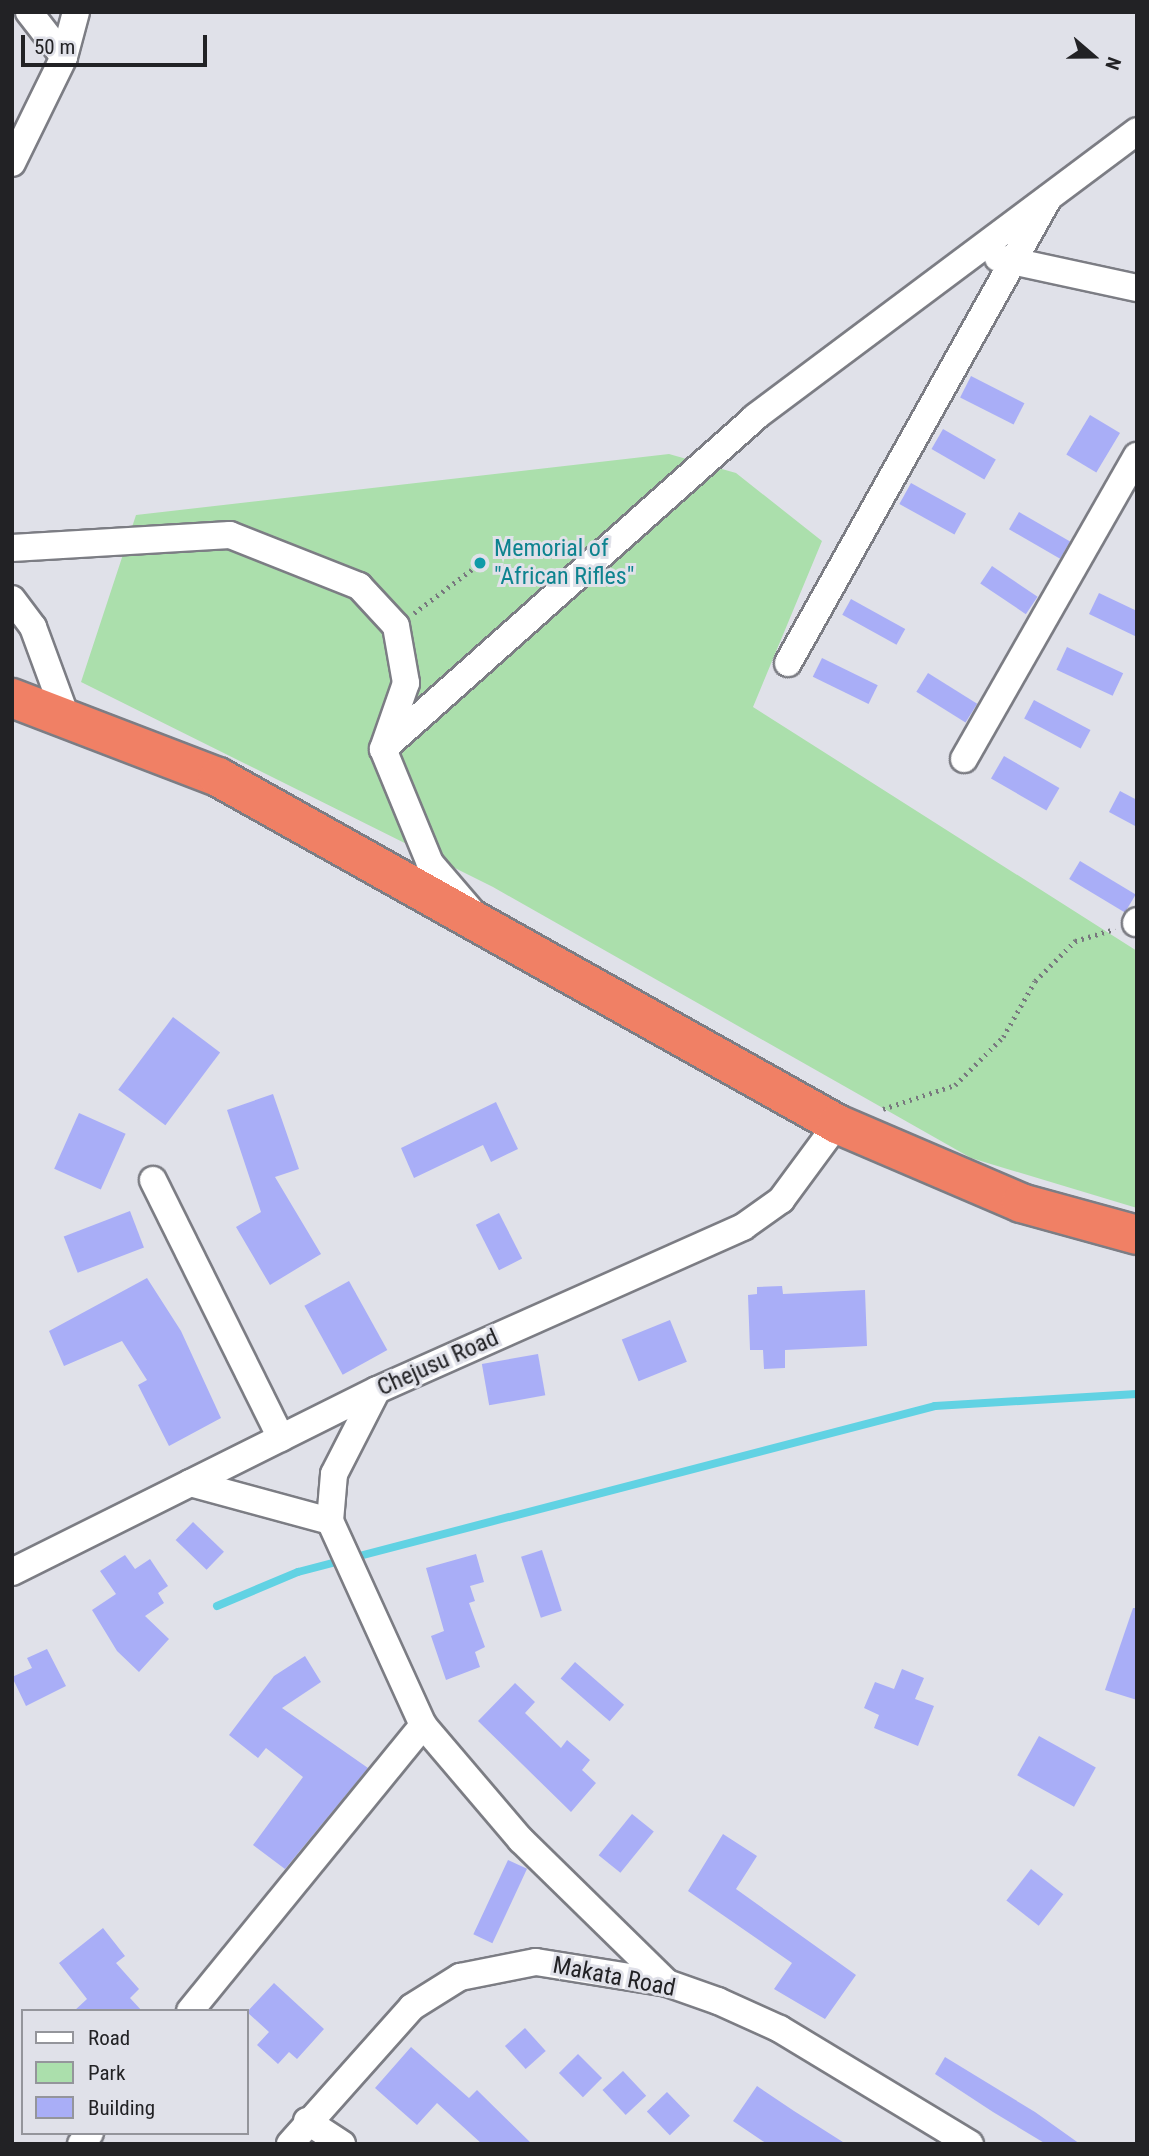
<!DOCTYPE html>
<html>
<head>
<meta charset="utf-8">
<style>
	body { margin:0 }
	#map { position:relative; width:1149px; height:2156px; overflow:hidden; background:#e0e1e9; font-family:"Roboto Condensed",sans-serif }
	div>[style] { position:absolute }
	.green>* { inset:0; background:#abdfac }
	.stream>* { height:8px; margin:-4px; padding:0 4px; transform-origin:4px; border-radius:4px; background:#61d2e3 }
	.building>* { inset:0; background:#a9aef7; transform-origin:0 0 }
	.path>* { height:4.5px; margin-top:-2.25px; transform-origin:0; background:repeating-linear-gradient(90deg,#78787e 0 2px,transparent 0 7px) }
	.roads { filter:drop-shadow(2px 0 #7c7d84) drop-shadow(-2px 0 #7c7d84) drop-shadow(0 2px #7c7d84) drop-shadow(0 -2px #7c7d84) }
	.street>* { height:26px; margin:-13px; padding:0 13px; transform-origin:13px; border-radius:13px; background:#fff }
	.highway>* { height:38px; margin:-19px; padding:0 19px; transform-origin:19px; border-radius:19px; background:#f08065 }
	.dots>* { width:19px; height:19px; translate:-50% -50%; box-sizing:border-box; border:4px solid #e0e1e9; border-radius:50% }
	span { translate:-50% -50%; white-space:nowrap; text-align:center; line-height:1.15; -webkit-text-stroke:6px #e0e1e9; paint-order:stroke }
	.culture-label { font-size:24px; color:#0d838f }
	.left { translate:0 -50%; text-align:left }
	.street-label { font-size:24px; color:#222225 }
	.frame { position:absolute; inset:0; border:14px solid #222225; pointer-events:none }
	.legend { position:absolute; left:21px; top:2009px; width:228px; height:126px; box-sizing:border-box; background:#e0e1e9; border:2px solid #94959b; margin:0; padding:9px 12px; list-style:none; font-size:21px; color:#222225 }
	.legend li { display:flex; align-items:center; gap:14px; height:35px }
	.legend b { width:35px; border:2px solid #94959b }
	.north { position:absolute; left:1058px; top:21px; width:70px; height:70px; -webkit-text-stroke:5px #e0e1e9; paint-order:stroke; rotate:110deg; font-size:19px; font-weight:700; line-height:28px; text-align:center; color:#222225 }
	.north::after { content:''; display:block; margin:auto; width:24px; height:32px; background:#222225; clip-path:polygon(50% 0,100% 100%,50% 72%,0 100%) }
	.scale { position:absolute; left:21px; top:35px; width:186px; height:32px; box-sizing:border-box; border:4px solid #222225; border-top:0; padding-left:9px; font-size:21px; line-height:24px; white-space:nowrap; color:#222225; -webkit-text-stroke:5px #e0e1e9; paint-order:stroke }
</style>
</head>
<body>
<div id="map">
	<div class="green">
		<i style="clip-path:polygon(669px 454px,736px 473px,822px 541px,753px 707px,1137px 951px,1137px 1208px,971px 1158px,493px 887px,81px 682px,136px 515px)"></i>
	</div>
	<div class="stream">
		<i style="left:217px;top:1606px;width:88px;rotate:-22.8deg"></i>
		<i style="left:298px;top:1572px;width:658px;rotate:-14.61deg"></i>
		<i style="left:935px;top:1406px;width:202px;rotate:-3.4deg"></i>
	</div>
	<div class="building">
		<i style="left:971px;top:376px;width:60px;height:24px;rotate:27deg"></i>
		<i style="left:1090px;top:415px;width:35px;height:46px;rotate:31deg"></i>
		<i style="left:943px;top:429px;width:61px;height:23px;rotate:30deg"></i>
		<i style="left:911px;top:483px;width:63px;height:24px;rotate:29deg"></i>
		<i style="left:1019px;top:512px;width:59px;height:20px;rotate:30deg"></i>
		<i style="left:992px;top:566px;width:55px;height:21px;rotate:34deg"></i>
		<i style="clip-path:polygon(1099px 593px,1137px 611px,1137px 637px,1089px 614px)"></i>
		<i style="left:851px;top:599px;width:62px;height:18px;rotate:29deg"></i>
		<i style="left:1067px;top:647px;width:62px;height:25px;rotate:25deg"></i>
		<i style="left:822px;top:658px;width:62px;height:21px;rotate:26deg"></i>
		<i style="left:928px;top:673px;width:58px;height:22px;rotate:32deg"></i>
		<i style="left:1034px;top:700px;width:64px;height:21px;rotate:28deg"></i>
		<i style="left:1004px;top:756px;width:64px;height:26px;rotate:30deg"></i>
		<i style="clip-path:polygon(1120px 791px,1137px 800px,1137px 827px,1109px 812px)"></i>
		<i style="left:1080px;top:861px;width:65px;height:21px;rotate:31deg"></i>
		<i style="left:173px;top:1017px;width:59px;height:91px;rotate:37deg"></i>
		<i style="clip-path:polygon(273px 1094px,299px 1169px,275px 1177px,321px 1254px,270px 1285px,236px 1227px,261px 1212px,227px 1110px)"></i>
		<i style="clip-path:polygon(496px 1102px,518px 1149px,491px 1162px,483px 1145px,414px 1178px,401px 1148px)"></i>
		<i style="left:79px;top:1113px;width:51px;height:61px;rotate:24deg"></i>
		<i style="left:130px;top:1211px;width:39px;height:71px;rotate:69deg"></i>
		<i style="left:499px;top:1213px;width:51px;height:26px;rotate:63deg"></i>
		<i style="clip-path:polygon(147px 1278px,181px 1331px,221px 1418px,169px 1446px,138px 1385px,147px 1380px,122px 1341px,64px 1366px,49px 1331px)"></i>
		<i style="left:349px;top:1281px;width:79px;height:51px;rotate:61deg"></i>
		<i style="clip-path:polygon(782px 1286px,783px 1294px,865px 1290px,867px 1346px,785px 1350px,785px 1368px,764px 1369px,763px 1350px,750px 1350px,748px 1295px,757px 1294px,757px 1287px)"></i>
		<i style="left:670px;top:1320px;width:45px;height:52px;rotate:68deg"></i>
		<i style="left:538px;top:1354px;width:42px;height:57px;rotate:80deg"></i>
		<i style="left:193px;top:1522px;width:43px;height:25px;rotate:44deg"></i>
		<i style="left:542px;top:1550px;width:64px;height:22px;rotate:72deg"></i>
		<i style="clip-path:polygon(476px 1554px,484px 1582px,470px 1586px,475px 1601px,469px 1603px,485px 1647px,475px 1652px,480px 1667px,446px 1680px,431px 1636px,444px 1631px,426px 1568px)"></i>
		<i style="clip-path:polygon(125px 1555px,135px 1569px,150px 1559px,168px 1586px,158px 1593px,164px 1603px,145px 1616px,169px 1639px,139px 1672px,117px 1651px,92px 1610px,116px 1594px,100px 1571px)"></i>
		<i style="clip-path:polygon(1133px 1608px,1137px 1608px,1137px 1700px,1105px 1690px)"></i>
		<i style="clip-path:polygon(47px 1649px,66px 1686px,26px 1706px,12px 1677px,32px 1668px,27px 1658px)"></i>
		<i style="clip-path:polygon(305px 1656px,321px 1682px,282px 1708px,368px 1768px,285px 1869px,253px 1845px,303px 1777px,266px 1748px,258px 1758px,229px 1735px,274px 1676px)"></i>
		<i style="left:575px;top:1662px;width:65px;height:22px;rotate:41deg"></i>
		<i style="clip-path:polygon(902px 1669px,924px 1678px,915px 1699px,934px 1706px,918px 1746px,874px 1728px,879px 1715px,864px 1708px,875px 1682px,894px 1689px)"></i>
		<i style="clip-path:polygon(515px 1683px,535px 1702px,525px 1713px,561px 1748px,567px 1740px,590px 1760px,582px 1770px,596px 1783px,571px 1812px,478px 1721px)"></i>
		<i style="left:1039px;top:1736px;width:65px;height:45px;rotate:29deg"></i>
		<i style="left:632px;top:1814px;width:28px;height:53px;rotate:39deg"></i>
		<i style="clip-path:polygon(723px 1834px,757px 1856px,736px 1889px,856px 1975px,825px 2019px,774px 1989px,792px 1963px,688px 1891px)"></i>
		<i style="left:508px;top:1860px;width:21px;height:82px;rotate:25deg"></i>
		<i style="left:1031px;top:1869px;width:41px;height:40px;rotate:38deg"></i>
		<i style="clip-path:polygon(103px 1928px,125px 1956px,116px 1963px,139px 1989px,130px 1998px,142px 2011px,74px 2011px,87px 1999px,59px 1963px)"></i>
		<i style="clip-path:polygon(274px 1983px,324px 2029px,297px 2059px,289px 2052px,278px 2064px,257px 2045px,269px 2032px,247px 2012px)"></i>
		<i style="left:525px;top:2028px;width:31px;height:27px;rotate:48deg"></i>
		<i style="clip-path:polygon(411px 2047px,469px 2098px,477px 2090px,532px 2144px,482px 2144px,437px 2103px,417px 2125px,375px 2088px)"></i>
		<i style="left:578px;top:2054px;width:34px;height:27px;rotate:45deg"></i>
		<i style="clip-path:polygon(945px 2057px,1035px 2112px,1080px 2144px,1046px 2144px,993px 2112px,935px 2074px)"></i>
		<i style="left:623px;top:2071px;width:34px;height:28px;rotate:47deg"></i>
		<i style="clip-path:polygon(757px 2086px,794px 2111px,846px 2144px,767px 2144px,733px 2121px)"></i>
		<i style="left:667px;top:2092px;width:33px;height:28px;rotate:46deg"></i>
	</div>
	<div class="path">
		<i style="left:414px;top:613px;width:83px;rotate:-37.1deg"></i>
		<i style="left:883px;top:1109px;width:76px;rotate:-18.4deg"></i>
		<i style="left:955px;top:1085px;width:68px;rotate:-45deg"></i>
		<i style="left:1003px;top:1037px;width:64px;rotate:-60.3deg"></i>
		<i style="left:1035px;top:981px;width:57px;rotate:-45deg"></i>
		<i style="left:1075px;top:941px;width:42px;rotate:-16.7deg"></i>
	</div>
	<div class="roads">
		<div class="street">
			<i style="left:29px;top:12px;width:57px;rotate:52.1deg"></i>
			<i style="left:12px;top:163px;width:118px;rotate:-63.9deg"></i>
			<i style="left:64px;top:57px;width:47px;rotate:-75.1deg"></i>
			<i style="left:998px;top:258px;width:142px;rotate:12.2deg"></i>
			<i style="left:12px;top:548px;width:218px;rotate:-3.4deg"></i>
			<i style="left:230px;top:535px;width:139px;rotate:21.6deg"></i>
			<i style="left:359px;top:586px;width:54px;rotate:47.2deg"></i>
			<i style="left:396px;top:626px;width:58px;rotate:80deg"></i>
			<i style="left:406px;top:683px;width:70px;rotate:109.2deg"></i>
			<i style="left:383px;top:749px;width:123px;rotate:67.6deg"></i>
			<i style="left:430px;top:863px;width:65px;rotate:49.4deg"></i>
			<i style="left:12px;top:599px;width:35px;rotate:53deg"></i>
			<i style="left:33px;top:627px;width:93px;rotate:69.8deg"></i>
			<i style="left:788px;top:663px;width:532px;rotate:-60.74deg"></i>
			<i style="left:383px;top:749px;width:499px;rotate:-41.7deg"></i>
			<i style="left:755px;top:417px;width:477px;rotate:-36.8deg"></i>
			<i style="left:964px;top:759px;width:349px;rotate:-60.3deg"></i>
			<i style="left:1136px;top:923px;width:2px;rotate:-63deg"></i>
			<i style="left:153px;top:1180px;width:288px;rotate:63.6deg"></i>
			<i style="left:190px;top:1483px;width:145px;rotate:15.2deg"></i>
			<i style="left:12px;top:1572px;width:408px;rotate:-26.5deg"></i>
			<i style="left:377px;top:1390px;width:401px;rotate:-24deg"></i>
			<i style="left:743px;top:1227px;width:47px;rotate:-35.4deg"></i>
			<i style="left:781px;top:1200px;width:94px;rotate:-53.6deg"></i>
			<i style="left:423px;top:1725px;width:151px;rotate:49.6deg"></i>
			<i style="left:521px;top:1840px;width:204px;rotate:44.4deg"></i>
			<i style="left:190px;top:2011px;width:369px;rotate:-50.8deg"></i>
			<i style="left:423px;top:1725px;width:224px;rotate:-114.5deg"></i>
			<i style="left:330px;top:1521px;width:47px;rotate:-85.1deg"></i>
			<i style="left:334px;top:1474px;width:94px;rotate:-62.9deg"></i>
			<i style="left:307px;top:2121px;width:42px;rotate:33.3deg"></i>
			<i style="left:81px;top:2144px;width:14px;rotate:-51deg"></i>
			<i style="left:290px;top:2144px;width:183px;rotate:-48.3deg"></i>
			<i style="left:412px;top:2007px;width:57px;rotate:-32deg"></i>
			<i style="left:460px;top:1977px;width:77px;rotate:-11.2deg"></i>
			<i style="left:536px;top:1962px;width:133px;rotate:9.1deg"></i>
			<i style="left:667px;top:1983px;width:54px;rotate:19.4deg"></i>
			<i style="left:718px;top:2001px;width:68px;rotate:24.3deg"></i>
			<i style="left:780px;top:2029px;width:222px;rotate:31.2deg"></i>
		</div>
		<div class="highway">
			<i style="left:12px;top:698px;width:221px;rotate:21deg"></i>
			<i style="left:218px;top:777px;width:710px;rotate:29.27deg"></i>
			<i style="left:837px;top:1124px;width:200px;rotate:23.2deg"></i>
			<i style="left:1021px;top:1203px;width:120px;rotate:15.4deg"></i>
		</div>
	</div>
	<div class="dots">
		<i style="left:480px;top:563px;background:#0f9aa8"></i>
	</div>
	<div class="culture-label">
		<span class="left" style="left:494px;top:563px">Memorial of<br>"African Rifles"</span>
	</div>
	<div class="street-label">
		<span style="left:438px;top:1363px;rotate:-24deg">Chejusu Road</span>
		<span style="left:614px;top:1977px;rotate:11deg">Makata Road</span>
	</div>
	<div class="frame"></div>
	<ul class="legend">
	<li><b style="height:9px;background:#fff"></b>Road</li>
	<li><b style="height:19px;background:#abdfac"></b>Park</li>
	<li><b style="height:19px;background:#a9aef7"></b>Building</li>
	</ul>
	<div class="north">N</div>
	<div class="scale">50 m</div>
</div>
</body>
</html>
